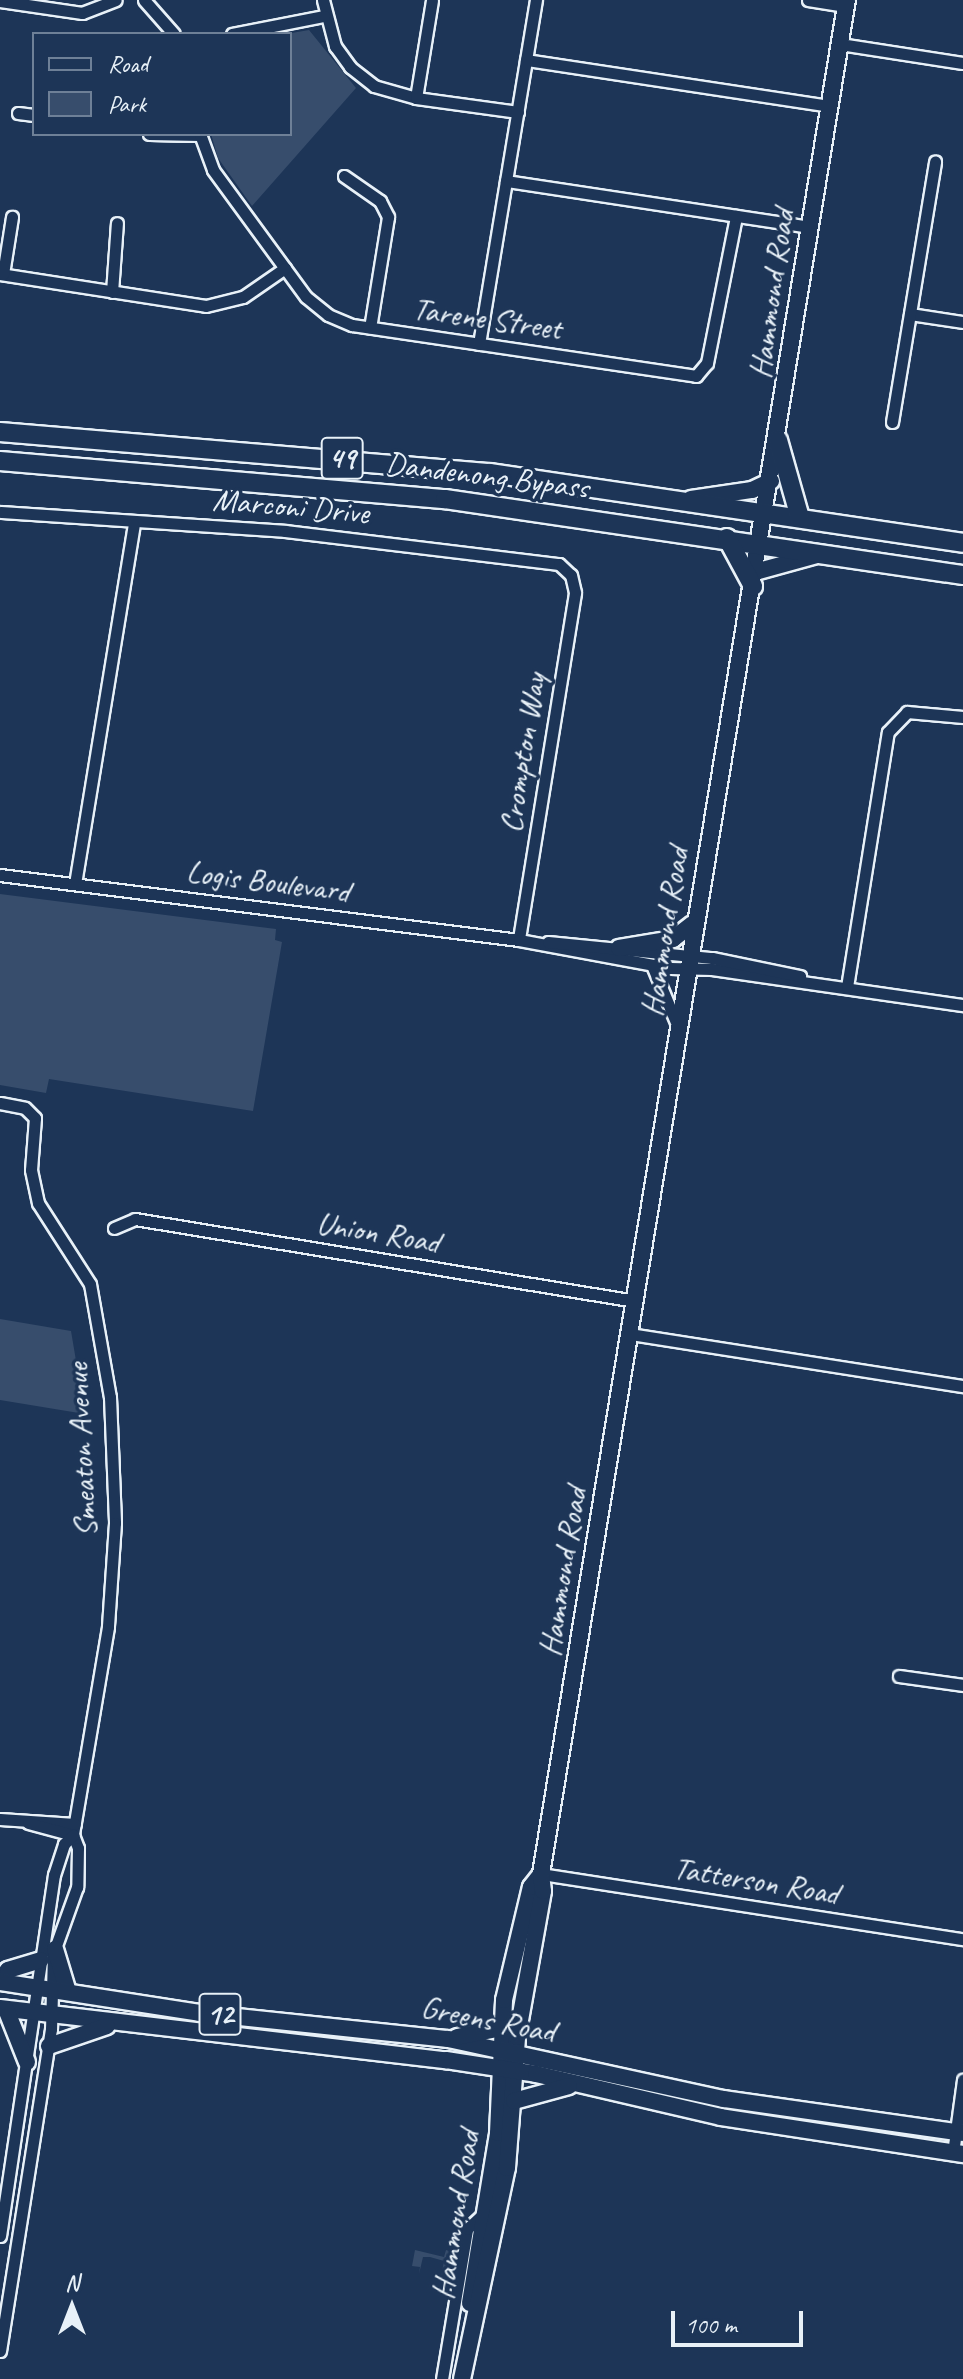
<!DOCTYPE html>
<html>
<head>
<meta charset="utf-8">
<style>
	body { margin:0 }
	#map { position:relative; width:963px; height:2379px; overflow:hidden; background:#1d3557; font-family:Caveat,sans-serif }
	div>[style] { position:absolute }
	.green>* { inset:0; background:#374d6c }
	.roads { filter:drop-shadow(2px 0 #e8f1f8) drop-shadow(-2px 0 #e8f1f8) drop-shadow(0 2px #e8f1f8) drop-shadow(0 -2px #e8f1f8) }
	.minor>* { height:11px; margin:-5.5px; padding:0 5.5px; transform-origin:5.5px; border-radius:5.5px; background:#1d3557 }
	.secondary>* { height:16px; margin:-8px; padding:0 8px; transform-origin:8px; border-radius:8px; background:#1d3557 }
	.primary>* { height:16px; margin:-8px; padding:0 8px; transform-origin:8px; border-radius:8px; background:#1d3557 }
	.trunk>* { height:18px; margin:-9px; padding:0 9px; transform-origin:9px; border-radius:9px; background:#1d3557 }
	span { translate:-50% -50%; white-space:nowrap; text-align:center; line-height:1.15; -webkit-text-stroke:7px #1d3557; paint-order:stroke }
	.shield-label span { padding:2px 6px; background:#1d3557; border:2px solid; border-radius:6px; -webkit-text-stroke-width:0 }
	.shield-label { font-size:30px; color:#e8f1f8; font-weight:700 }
	.street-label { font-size:32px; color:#e8f1f8 }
	.legend { position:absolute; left:32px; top:32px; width:260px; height:104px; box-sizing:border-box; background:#1d3557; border:2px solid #6e8097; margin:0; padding:10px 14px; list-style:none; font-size:24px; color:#e8f1f8 }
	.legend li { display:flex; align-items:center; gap:16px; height:40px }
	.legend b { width:40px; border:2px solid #6e8097 }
	.north { position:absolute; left:32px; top:2267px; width:80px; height:80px; -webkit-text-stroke:6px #1d3557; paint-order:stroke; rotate:0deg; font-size:22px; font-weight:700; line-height:32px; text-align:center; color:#e8f1f8 }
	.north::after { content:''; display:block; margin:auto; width:28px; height:36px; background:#e8f1f8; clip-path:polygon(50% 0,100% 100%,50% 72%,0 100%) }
	.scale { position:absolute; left:671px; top:2311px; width:132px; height:36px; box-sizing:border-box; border:4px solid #e8f1f8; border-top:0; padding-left:10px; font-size:24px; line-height:28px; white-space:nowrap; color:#e8f1f8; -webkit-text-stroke:6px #1d3557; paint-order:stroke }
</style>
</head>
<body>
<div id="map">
	<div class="green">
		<i style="clip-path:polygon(309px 30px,356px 88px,252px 206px,218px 158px,211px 134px,290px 134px,290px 34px,286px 34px)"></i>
		<i style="clip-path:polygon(0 894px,276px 929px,275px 940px,282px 942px,253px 1111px,49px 1079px,46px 1093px,0 1085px)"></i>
		<i style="clip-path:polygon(0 1319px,71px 1331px,85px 1414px,0 1400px)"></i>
		<i style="clip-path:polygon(415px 2250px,444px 2257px,446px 2250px,457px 2254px,454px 2274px,441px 2277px,444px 2261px,430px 2257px,423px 2257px,419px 2274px,420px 2267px,412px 2266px)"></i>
	</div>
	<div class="roads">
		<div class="minor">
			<i style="left:144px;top:0;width:45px;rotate:48.6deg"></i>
			<i style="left:323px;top:0;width:48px;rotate:75.4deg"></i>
			<i style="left:335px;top:46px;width:26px;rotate:54deg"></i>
			<i style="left:350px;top:67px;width:31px;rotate:38deg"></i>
			<i style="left:374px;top:86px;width:44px;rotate:15.9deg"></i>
			<i style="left:416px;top:98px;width:103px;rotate:7.8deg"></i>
			<i style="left:808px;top:0;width:38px;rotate:9deg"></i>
			<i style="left:0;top:1px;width:83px;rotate:8.3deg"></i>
			<i style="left:82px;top:13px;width:36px;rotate:-21deg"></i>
			<i style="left:232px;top:34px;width:94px;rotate:-11.1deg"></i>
			<i style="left:840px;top:44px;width:124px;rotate:8.8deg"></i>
			<i style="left:526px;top:60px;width:306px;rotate:8.6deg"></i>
			<i style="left:416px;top:98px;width:99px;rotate:-80.7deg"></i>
			<i style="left:18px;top:113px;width:16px;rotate:7deg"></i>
			<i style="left:149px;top:134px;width:51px;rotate:1.1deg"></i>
			<i style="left:200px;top:134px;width:38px;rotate:70deg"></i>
			<i style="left:213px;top:170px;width:157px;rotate:53.8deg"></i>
			<i style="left:306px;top:297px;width:28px;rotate:39deg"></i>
			<i style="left:328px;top:315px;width:26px;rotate:23deg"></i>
			<i style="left:352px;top:325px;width:348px;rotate:8.4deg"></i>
			<i style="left:696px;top:376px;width:17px;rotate:-50deg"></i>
			<i style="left:707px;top:363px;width:150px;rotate:-78.8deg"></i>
			<i style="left:344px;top:176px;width:44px;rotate:34.8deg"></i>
			<i style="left:380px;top:201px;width:18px;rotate:63deg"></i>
			<i style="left:388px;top:217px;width:112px;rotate:99.2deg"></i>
			<i style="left:506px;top:181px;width:307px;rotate:8.6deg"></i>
			<i style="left:0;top:274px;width:208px;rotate:8.8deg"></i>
			<i style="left:206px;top:306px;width:38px;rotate:-14deg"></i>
			<i style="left:243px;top:297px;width:51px;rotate:-34.6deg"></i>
			<i style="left:3px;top:274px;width:58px;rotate:-81deg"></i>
			<i style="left:112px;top:292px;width:69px;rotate:-85.9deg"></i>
			<i style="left:910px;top:314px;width:54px;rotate:8.6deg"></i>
			<i style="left:479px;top:344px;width:349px;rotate:-80.6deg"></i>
			<i style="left:892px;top:422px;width:264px;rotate:-80.6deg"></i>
			<i style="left:0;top:512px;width:286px;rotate:3.8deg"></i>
			<i style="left:285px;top:531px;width:276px;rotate:6.9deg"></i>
			<i style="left:559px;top:564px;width:16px;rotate:43deg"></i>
			<i style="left:571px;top:575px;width:18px;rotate:77deg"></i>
			<i style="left:575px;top:593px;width:351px;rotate:99.2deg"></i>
			<i style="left:0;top:875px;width:523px;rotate:7.14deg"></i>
			<i style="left:519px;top:940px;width:154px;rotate:10.5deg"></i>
			<i style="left:670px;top:968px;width:42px;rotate:1.4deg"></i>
			<i style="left:712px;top:969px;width:254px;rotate:8.2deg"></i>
			<i style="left:75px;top:884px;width:367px;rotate:-80.7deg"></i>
			<i style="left:548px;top:942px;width:165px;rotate:5.6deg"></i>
			<i style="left:712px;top:958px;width:90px;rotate:11.6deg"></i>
			<i style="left:652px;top:965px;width:67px;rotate:67.2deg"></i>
			<i style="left:847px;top:987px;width:258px;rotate:-80.9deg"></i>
			<i style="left:888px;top:732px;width:28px;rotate:-46deg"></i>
			<i style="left:907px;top:712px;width:56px;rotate:5.1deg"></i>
			<i style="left:0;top:1103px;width:25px;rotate:11deg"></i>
			<i style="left:25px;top:1108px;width:14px;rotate:45deg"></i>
			<i style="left:35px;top:1118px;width:52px;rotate:94.4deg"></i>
			<i style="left:31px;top:1170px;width:34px;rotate:78deg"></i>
			<i style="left:38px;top:1203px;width:96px;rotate:57.3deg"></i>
			<i style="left:90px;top:1284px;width:115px;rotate:80deg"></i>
			<i style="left:110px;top:1397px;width:126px;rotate:87.7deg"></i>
			<i style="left:115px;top:1523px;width:104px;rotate:93.9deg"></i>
			<i style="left:108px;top:1627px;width:211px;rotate:99.6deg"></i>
			<i style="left:73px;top:1835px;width:14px;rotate:69deg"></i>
			<i style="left:78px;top:1848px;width:39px;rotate:91deg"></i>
			<i style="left:77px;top:1887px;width:71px;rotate:109.7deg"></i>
			<i style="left:53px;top:1954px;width:75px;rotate:91.5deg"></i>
			<i style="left:51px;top:2029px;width:326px;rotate:99deg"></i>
			<i style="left:114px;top:1228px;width:23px;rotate:-23deg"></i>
			<i style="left:135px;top:1219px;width:507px;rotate:9.31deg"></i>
			<i style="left:630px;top:1334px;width:337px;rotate:8.9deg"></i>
			<i style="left:899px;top:1676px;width:65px;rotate:8deg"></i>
			<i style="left:0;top:1819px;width:75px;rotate:3.8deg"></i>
			<i style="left:28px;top:1823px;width:47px;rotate:14.9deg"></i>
			<i style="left:541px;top:1874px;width:427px;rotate:8.8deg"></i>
			<i style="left:953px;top:2153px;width:74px;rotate:-82.2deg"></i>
			<i style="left:0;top:2236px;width:365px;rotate:-81.5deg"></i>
			<i style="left:54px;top:1875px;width:33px;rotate:-72deg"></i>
			<i style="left:64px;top:1844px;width:13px;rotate:-45deg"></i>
			<i style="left:442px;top:2379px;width:152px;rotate:-80.5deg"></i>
			<i style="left:467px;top:2229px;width:26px;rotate:-43deg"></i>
		</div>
		<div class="secondary">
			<i style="left:691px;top:499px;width:62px;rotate:-8.4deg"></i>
			<i style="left:752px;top:490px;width:21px;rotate:-25deg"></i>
			<i style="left:755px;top:572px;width:64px;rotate:-15.3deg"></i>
			<i style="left:619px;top:948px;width:55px;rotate:-9.5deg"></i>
			<i style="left:673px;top:939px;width:24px;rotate:-38deg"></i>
			<i style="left:470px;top:2303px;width:172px;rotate:-80.6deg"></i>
			<i style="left:498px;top:2133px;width:133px;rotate:-87.4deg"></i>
			<i style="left:504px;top:2000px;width:116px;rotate:-76.6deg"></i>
			<i style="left:531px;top:1887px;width:16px;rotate:-52deg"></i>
			<i style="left:462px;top:2379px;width:216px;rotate:-78deg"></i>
			<i style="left:507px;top:2168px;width:131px;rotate:-85.6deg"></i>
			<i style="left:517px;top:2037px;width:148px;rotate:-79.9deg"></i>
			<i style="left:543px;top:1891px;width:17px;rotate:-97deg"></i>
			<i style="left:541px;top:1874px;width:1899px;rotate:-80.73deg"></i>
		</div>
		<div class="primary">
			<i style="left:55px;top:1949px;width:45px;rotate:73.2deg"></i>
			<i style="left:0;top:1980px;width:13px;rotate:-51deg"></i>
			<i style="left:8px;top:1970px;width:34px;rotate:-17deg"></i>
			<i style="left:0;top:1982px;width:202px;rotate:8.8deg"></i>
			<i style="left:200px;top:2013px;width:249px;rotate:6deg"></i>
			<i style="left:448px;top:2039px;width:282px;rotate:12.3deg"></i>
			<i style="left:724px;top:2099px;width:241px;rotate:8.1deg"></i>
			<i style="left:0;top:2008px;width:449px;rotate:6.7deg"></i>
			<i style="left:446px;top:2060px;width:91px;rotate:8.8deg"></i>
			<i style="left:536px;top:2074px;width:190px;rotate:13.1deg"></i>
			<i style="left:721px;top:2117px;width:245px;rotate:8.7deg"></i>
			<i style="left:6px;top:2009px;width:57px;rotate:68.4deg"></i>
			<i style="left:457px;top:2037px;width:46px;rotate:-11.3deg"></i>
			<i style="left:49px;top:2046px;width:61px;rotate:-19deg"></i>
			<i style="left:514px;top:2101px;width:57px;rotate:-15.3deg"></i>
		</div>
		<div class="trunk">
			<i style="left:0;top:432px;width:492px;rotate:4.8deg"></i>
			<i style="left:490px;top:473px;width:478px;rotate:8.4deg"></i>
			<i style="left:778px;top:440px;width:81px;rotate:74.2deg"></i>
			<i style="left:0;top:461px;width:447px;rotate:4.9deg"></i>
			<i style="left:445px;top:499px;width:524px;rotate:8.35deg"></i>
			<i style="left:727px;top:538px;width:55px;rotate:61.6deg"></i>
		</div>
	</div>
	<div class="shield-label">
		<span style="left:342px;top:458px">49</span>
		<span style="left:220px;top:2014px">12</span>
	</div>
	<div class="street-label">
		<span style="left:772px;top:294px;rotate:-82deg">Hammond Road</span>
		<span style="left:487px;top:319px;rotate:8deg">Tarene Street</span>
		<span style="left:487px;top:476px;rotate:7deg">Dandenong Bypass</span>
		<span style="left:291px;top:507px;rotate:5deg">Marconi Drive</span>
		<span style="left:523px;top:753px;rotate:-81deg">Crompton Way</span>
		<span style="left:268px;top:882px;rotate:7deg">Logis Boulevard</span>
		<span style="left:665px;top:932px;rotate:-81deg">Hammond Road</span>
		<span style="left:378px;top:1233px;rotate:9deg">Union Road</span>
		<span style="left:82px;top:1450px;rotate:-93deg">Smeaton Avenue</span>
		<span style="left:563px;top:1572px;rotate:-81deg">Hammond Road</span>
		<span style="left:756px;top:1881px;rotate:9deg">Tatterson Road</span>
		<span style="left:488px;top:2020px;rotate:11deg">Greens Road</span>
		<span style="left:456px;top:2215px;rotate:-81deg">Hammond Road</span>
	</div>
	<ul class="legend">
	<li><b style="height:10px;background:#1d3557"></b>Road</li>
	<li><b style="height:22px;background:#374d6c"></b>Park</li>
	</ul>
	<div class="north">N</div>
	<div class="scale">100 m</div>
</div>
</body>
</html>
